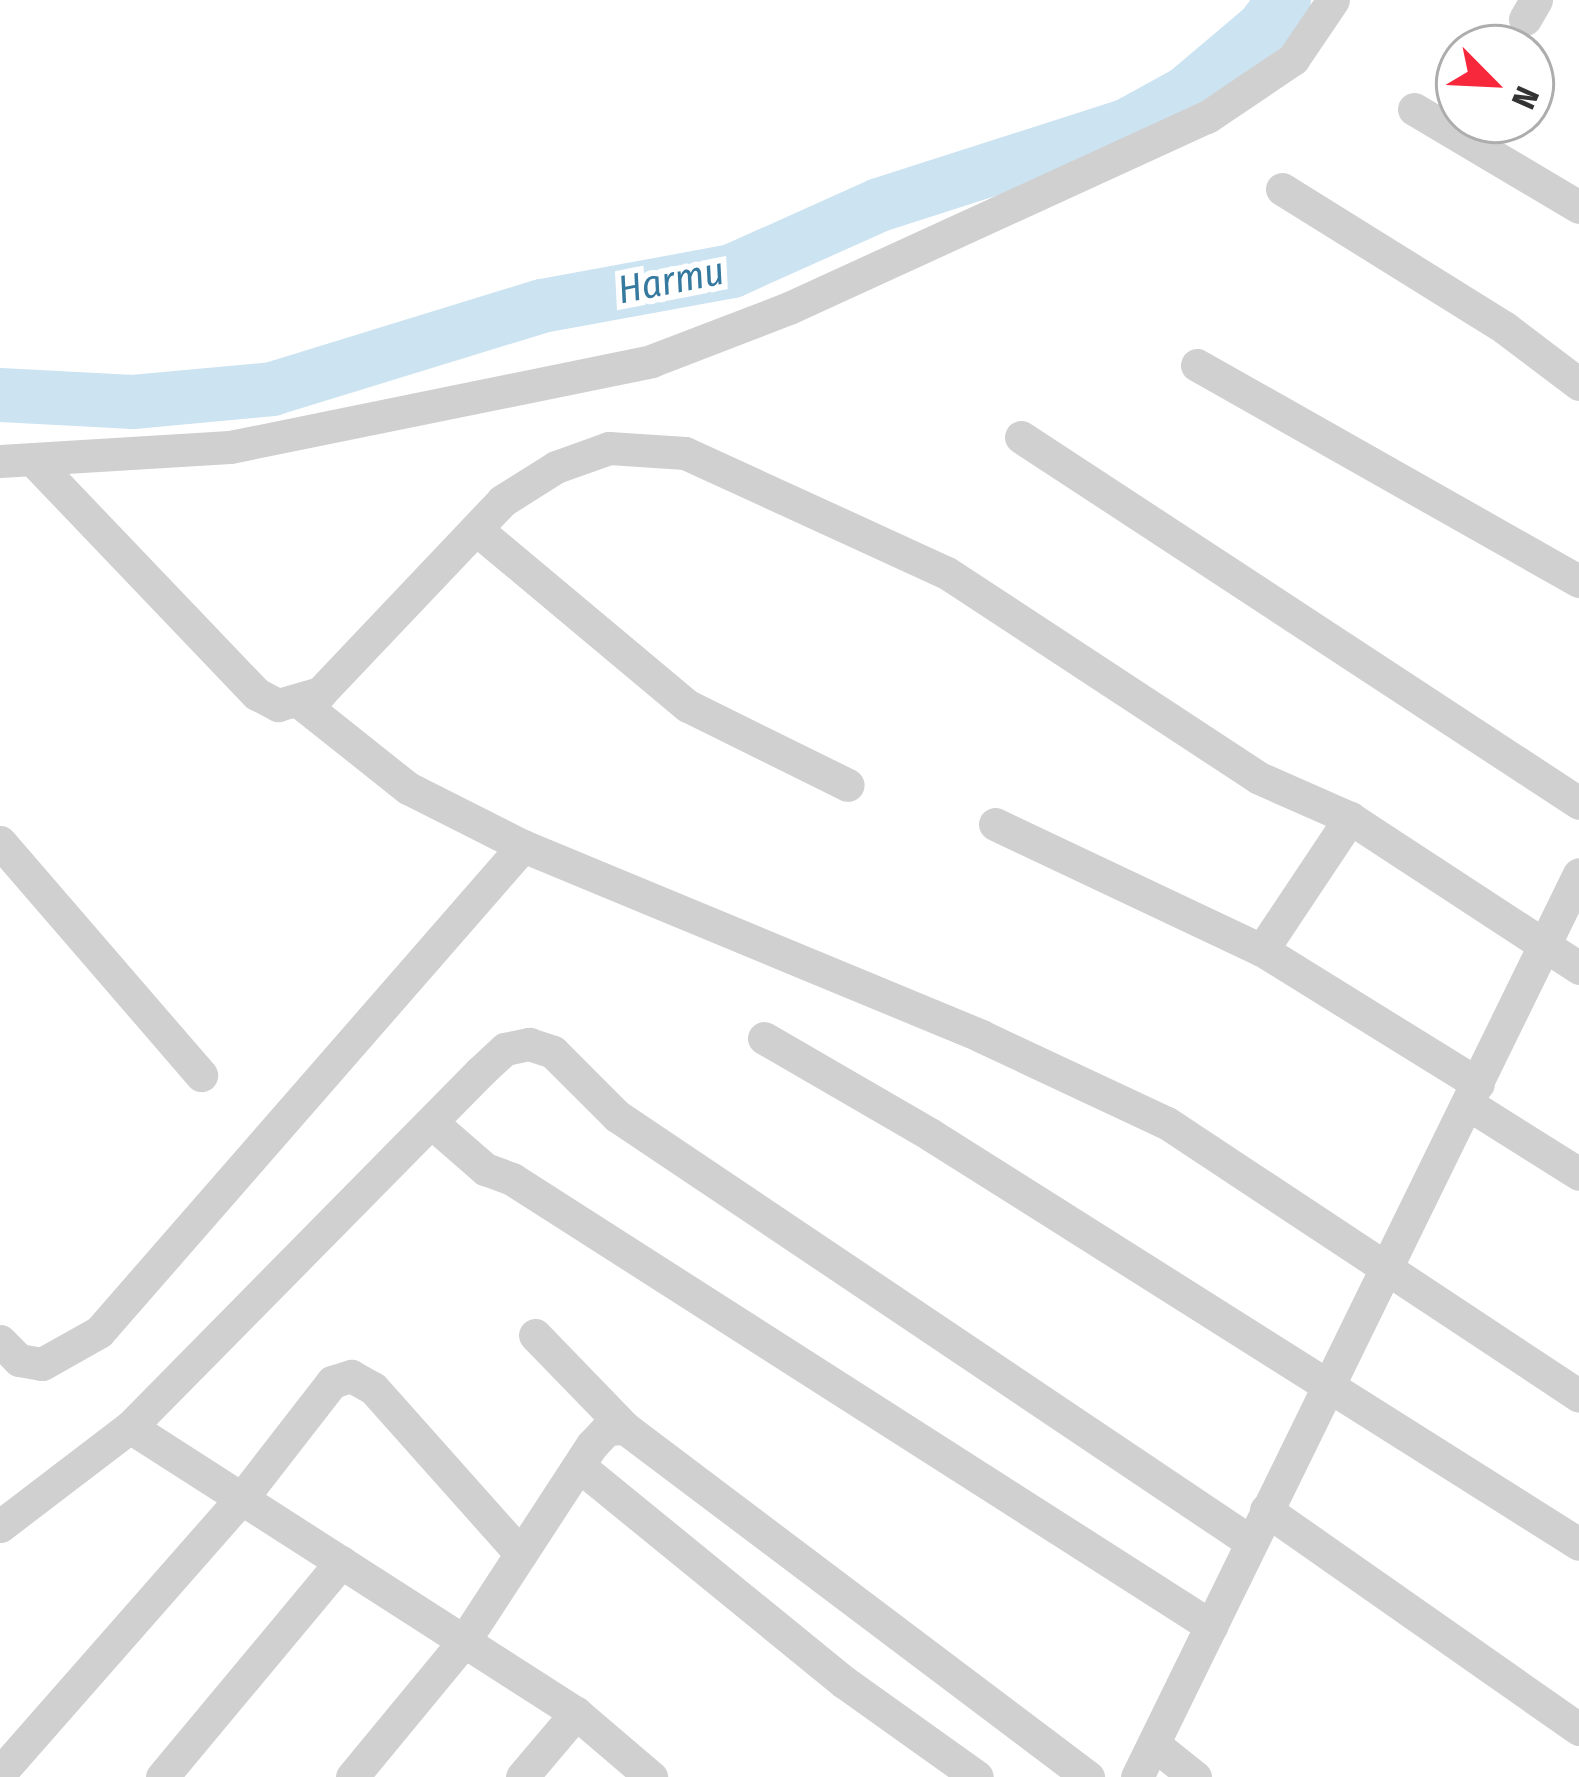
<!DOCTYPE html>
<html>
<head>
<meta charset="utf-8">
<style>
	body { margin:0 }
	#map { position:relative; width:1579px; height:1777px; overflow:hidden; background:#fff; font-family:"Fira Sans Condensed",sans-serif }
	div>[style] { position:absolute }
	.river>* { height:54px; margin:-27px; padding:0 27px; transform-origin:27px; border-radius:27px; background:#cce3f1 }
	.street>* { height:33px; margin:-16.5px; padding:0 16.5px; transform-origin:16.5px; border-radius:16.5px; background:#d0d0d0 }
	span { translate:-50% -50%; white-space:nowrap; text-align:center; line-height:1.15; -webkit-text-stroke:12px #fff; paint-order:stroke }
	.water-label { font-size:39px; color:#36799f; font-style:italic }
	.north { position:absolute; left:1435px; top:24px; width:120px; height:120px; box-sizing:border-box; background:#fff; border:3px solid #adadad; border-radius:50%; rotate:114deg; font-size:33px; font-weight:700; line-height:48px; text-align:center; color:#333 }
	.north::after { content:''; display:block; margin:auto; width:42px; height:54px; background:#f7283b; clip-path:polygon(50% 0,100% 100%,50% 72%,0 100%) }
</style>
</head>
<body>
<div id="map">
	<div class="river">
		<i style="left:0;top:395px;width:133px;rotate:3deg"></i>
		<i style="left:133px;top:402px;width:140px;rotate:-5.3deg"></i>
		<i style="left:272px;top:389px;width:282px;rotate:-17.1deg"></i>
		<i style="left:542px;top:306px;width:193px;rotate:-10.4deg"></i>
		<i style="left:732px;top:271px;width:161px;rotate:-24.2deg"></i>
		<i style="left:879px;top:205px;width:262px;rotate:-17.8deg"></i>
		<i style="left:1128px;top:125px;width:66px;rotate:-28.9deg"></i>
		<i style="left:1186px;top:93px;width:101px;rotate:-40.2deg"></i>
		<i style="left:1263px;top:28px;width:35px;rotate:-53deg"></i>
	</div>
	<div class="street">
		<i style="left:1525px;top:19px;width:22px;rotate:-60deg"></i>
		<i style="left:1414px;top:109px;width:192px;rotate:30.7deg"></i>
		<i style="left:1282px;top:189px;width:263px;rotate:31.9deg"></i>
		<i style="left:1505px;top:328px;width:93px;rotate:37.1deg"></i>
		<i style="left:1197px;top:365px;width:439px;rotate:29.5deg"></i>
		<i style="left:1021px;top:437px;width:667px;rotate:33.26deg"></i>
		<i style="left:33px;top:460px;width:324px;rotate:46.3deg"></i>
		<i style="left:257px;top:694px;width:24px;rotate:28deg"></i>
		<i style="left:278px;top:705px;width:44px;rotate:-15.9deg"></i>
		<i style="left:320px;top:693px;width:265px;rotate:-46.5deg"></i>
		<i style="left:502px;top:501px;width:64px;rotate:-32.2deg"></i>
		<i style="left:556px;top:467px;width:56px;rotate:-19.7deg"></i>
		<i style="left:609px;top:448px;width:76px;rotate:3.8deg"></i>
		<i style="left:685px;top:453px;width:288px;rotate:24.6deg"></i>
		<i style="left:947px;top:573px;width:373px;rotate:33.3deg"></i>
		<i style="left:1259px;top:778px;width:99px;rotate:23.7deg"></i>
		<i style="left:1350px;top:818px;width:274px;rotate:33.2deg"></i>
		<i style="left:0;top:461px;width:230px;rotate:-3.5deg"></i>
		<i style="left:230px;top:447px;width:430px;rotate:-11.5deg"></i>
		<i style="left:651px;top:361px;width:148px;rotate:-21deg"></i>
		<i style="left:789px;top:308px;width:460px;rotate:-24.6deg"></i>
		<i style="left:1207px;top:117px;width:104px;rotate:-34deg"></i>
		<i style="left:1293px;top:59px;width:71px;rotate:-55.9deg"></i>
		<i style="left:476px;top:529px;width:276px;rotate:39.9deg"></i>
		<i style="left:688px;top:706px;width:178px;rotate:26.3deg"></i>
		<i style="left:301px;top:703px;width:137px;rotate:38.5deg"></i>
		<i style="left:408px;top:788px;width:129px;rotate:26.8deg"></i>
		<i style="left:523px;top:846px;width:496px;rotate:22.5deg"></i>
		<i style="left:981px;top:1036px;width:205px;rotate:25.1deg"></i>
		<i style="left:1167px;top:1123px;width:494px;rotate:33.5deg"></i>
		<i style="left:995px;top:824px;width:295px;rotate:25.3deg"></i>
		<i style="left:1262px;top:950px;width:254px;rotate:31.8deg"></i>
		<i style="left:0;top:842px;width:308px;rotate:49.2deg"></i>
		<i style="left:1262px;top:950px;width:159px;rotate:-56.3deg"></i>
		<i style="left:764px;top:1038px;width:193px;rotate:30.1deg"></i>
		<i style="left:931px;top:1135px;width:766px;rotate:32.26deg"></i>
		<i style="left:1468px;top:1104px;width:131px;rotate:32.2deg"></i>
		<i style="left:431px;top:1122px;width:72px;rotate:41deg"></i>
		<i style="left:485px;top:1169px;width:29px;rotate:20deg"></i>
		<i style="left:512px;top:1179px;width:830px;rotate:32.6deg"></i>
		<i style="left:535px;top:1335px;width:129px;rotate:45.9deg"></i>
		<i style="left:0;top:1341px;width:27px;rotate:45deg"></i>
		<i style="left:19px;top:1360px;width:23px;rotate:10deg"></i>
		<i style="left:42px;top:1364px;width:65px;rotate:-29.3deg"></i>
		<i style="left:99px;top:1332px;width:645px;rotate:-48.9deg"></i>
		<i style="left:130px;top:1427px;width:530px;rotate:32.67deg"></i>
		<i style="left:576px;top:1713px;width:99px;rotate:40.5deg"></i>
		<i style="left:579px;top:1466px;width:342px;rotate:39.2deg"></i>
		<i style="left:844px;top:1682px;width:163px;rotate:35.5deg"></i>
		<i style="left:1266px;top:1510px;width:382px;rotate:35deg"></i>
		<i style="left:0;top:1526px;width:163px;rotate:-37.3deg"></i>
		<i style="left:130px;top:1427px;width:499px;rotate:-45.4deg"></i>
		<i style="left:480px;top:1072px;width:34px;rotate:-43deg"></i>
		<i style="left:505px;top:1049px;width:25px;rotate:-12deg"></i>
		<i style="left:529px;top:1044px;width:25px;rotate:18deg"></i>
		<i style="left:553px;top:1052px;width:91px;rotate:45deg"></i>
		<i style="left:617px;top:1116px;width:764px;rotate:33.9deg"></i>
		<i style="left:1156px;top:1746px;width:50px;rotate:38.5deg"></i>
		<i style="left:0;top:1773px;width:366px;rotate:-48.7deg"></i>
		<i style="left:242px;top:1498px;width:147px;rotate:-52.2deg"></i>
		<i style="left:332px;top:1382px;width:20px;rotate:-18deg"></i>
		<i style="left:351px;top:1376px;width:25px;rotate:29deg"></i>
		<i style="left:373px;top:1388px;width:222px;rotate:48.3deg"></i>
		<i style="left:162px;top:1777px;width:280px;rotate:-50.2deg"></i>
		<i style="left:352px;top:1777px;width:176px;rotate:-50.5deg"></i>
		<i style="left:464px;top:1641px;width:234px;rotate:-56.9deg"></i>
		<i style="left:592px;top:1445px;width:22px;rotate:-47deg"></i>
		<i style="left:607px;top:1429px;width:18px;rotate:-3deg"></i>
		<i style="left:625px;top:1428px;width:580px;rotate:37.01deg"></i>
		<i style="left:522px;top:1777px;width:84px;rotate:-49.8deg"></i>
		<i style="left:1137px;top:1777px;width:1005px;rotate:-63.92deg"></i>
	</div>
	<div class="water-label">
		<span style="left:671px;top:281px;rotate:-11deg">Harmu</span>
	</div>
	<div class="north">N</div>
</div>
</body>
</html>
